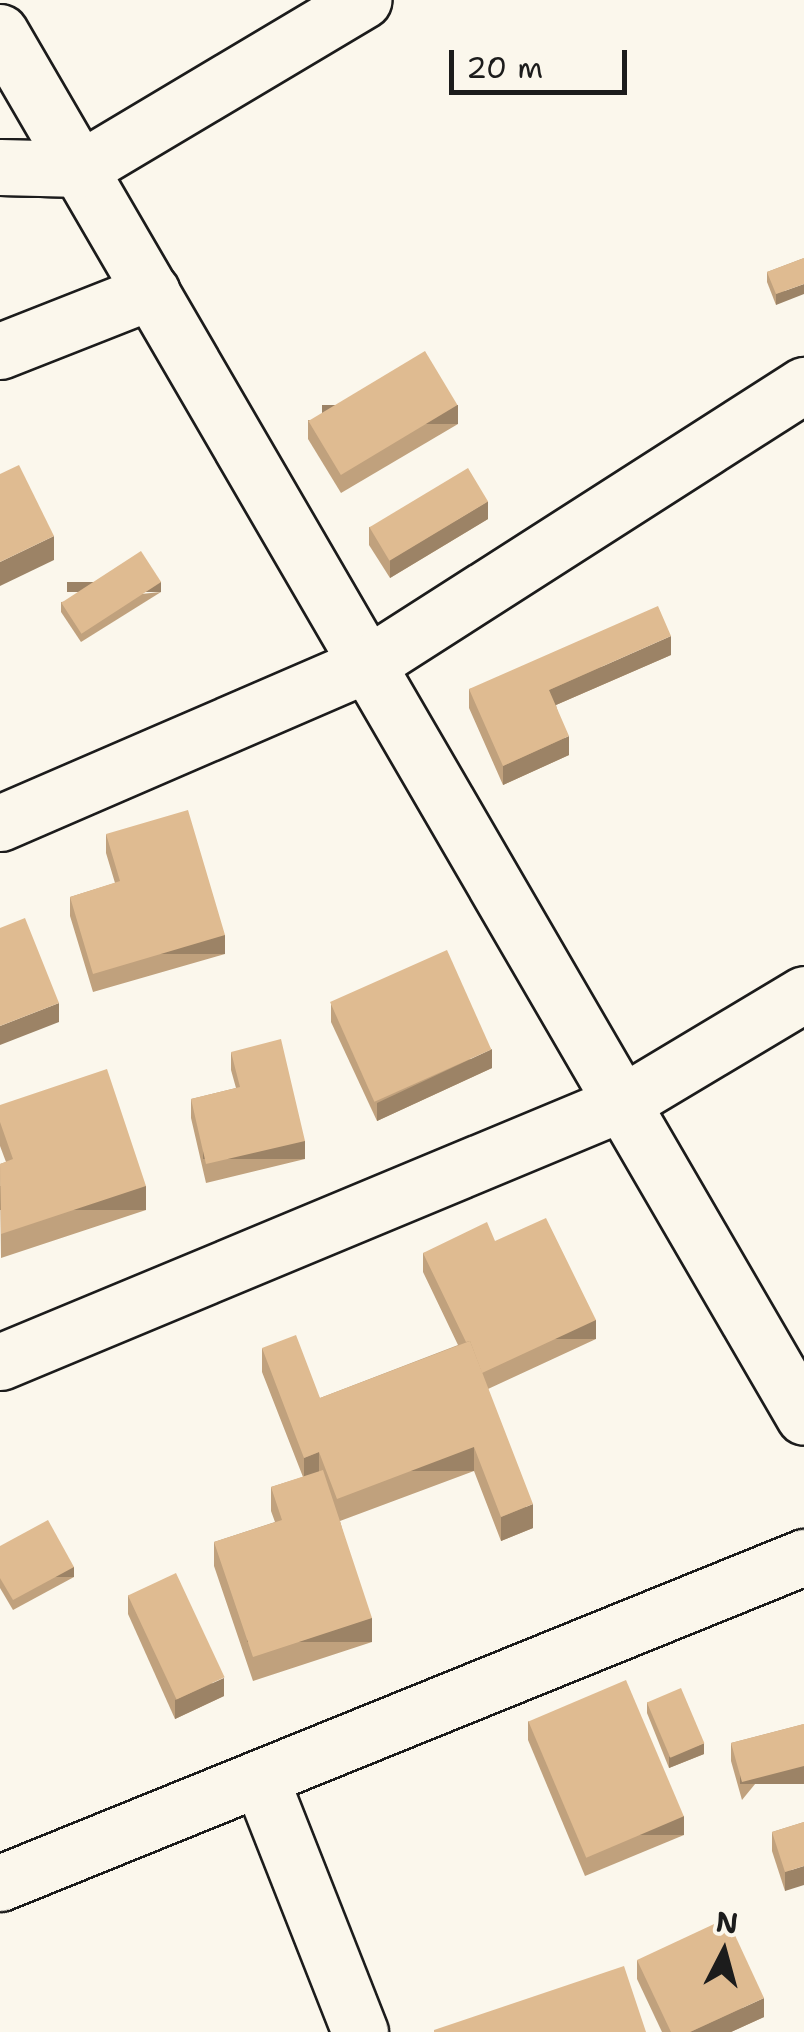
<!DOCTYPE html>
<html>
<head>
<meta charset="utf-8">
<style>
	body { margin:0 }
	#map { position:relative; width:804px; height:2032px; overflow:hidden; background:#fbf7ec; font-family:"Shantell Sans",sans-serif }
	div>[style] { position:absolute }
	.roads { filter:drop-shadow(2px 0 #1c1c1c) drop-shadow(-2px 0 #1c1c1c) drop-shadow(0 2px #1c1c1c) drop-shadow(0 -2px #1c1c1c) }
	.street>* { height:55px; margin:-27.5px; padding:0 27.5px; transform-origin:27.5px; border-radius:27.5px; background:#fbf7ec }
	.wall>* { inset:0; background:#c0a17d }
	.shaded-wall>* { inset:0; background:#9c8366; transform-origin:0 0 }
	.building>* { inset:0; background:#dfbb91; transform-origin:0 0 }
	span { translate:-50% -50%; white-space:nowrap; text-align:center; line-height:1.15; -webkit-text-stroke:8px #fbf7ec; paint-order:stroke }
	.north { position:absolute; left:674px; top:1902px; width:100px; height:100px; -webkit-text-stroke:8px #fbf7ec; paint-order:stroke; rotate:6deg; font-size:28px; font-weight:700; line-height:40px; text-align:center; color:#1c1c1c }
	.north::after { content:''; display:block; margin:auto; width:35px; height:45px; background:#1c1c1c; clip-path:polygon(50% 0,100% 100%,50% 72%,0 100%) }
	.scale { position:absolute; left:449px; top:50px; width:178px; height:45px; box-sizing:border-box; border:5px solid #1c1c1c; border-top:0; padding-left:12px; font-size:30px; line-height:35px; white-space:nowrap; color:#1c1c1c; -webkit-text-stroke:8px #fbf7ec; paint-order:stroke }
</style>
</head>
<body>
<div id="map">
	<div class="roads">
		<div class="street">
			<i style="left:0;top:32px;width:1601px;rotate:59.86deg"></i>
			<i style="left:0;top:167px;width:80px;rotate:1.4deg"></i>
			<i style="left:80px;top:169px;width:330px;rotate:-30.8deg"></i>
			<i style="left:0;top:351px;width:163px;rotate:-21.5deg"></i>
			<i style="left:0;top:823px;width:401px;rotate:-23.4deg"></i>
			<i style="left:368px;top:664px;width:518px;rotate:-32.62deg"></i>
			<i style="left:0;top:1362px;width:674px;rotate:-22.61deg"></i>
			<i style="left:622px;top:1103px;width:212px;rotate:-30.9deg"></i>
			<i style="left:260px;top:1778px;width:273px;rotate:68.5deg"></i>
			<i style="left:0;top:1883px;width:868px;rotate:-22.07deg"></i>
		</div>
	</div>
	<div class="wall">
		<i style="clip-path:polygon(804px 258px,776px 305px,767px 282px,767px 272px)"></i>
		<i style="clip-path:polygon(308px 420px,458px 424px,341px 493px,308px 439px)"></i>
		<i style="clip-path:polygon(488px 519px,390px 578px,369px 545px,369px 527px)"></i>
		<i style="clip-path:polygon(161px 592px,81px 642px,61px 612px,61px 602px)"></i>
		<i style="clip-path:polygon(671px 655px,556px 705px,569px 755px,503px 785px,469px 708px,469px 689px)"></i>
		<i style="clip-path:polygon(106px 834px,225px 954px,93px 992px,70px 916px,70px 897px,115px 883px,106px 853px)"></i>
		<i style="clip-path:polygon(331px 1004px,492px 1068px,377px 1121px,331px 1022px)"></i>
		<i style="clip-path:polygon(231px 1052px,305px 1159px,206px 1183px,191px 1118px,191px 1099px,236px 1088px,231px 1070px)"></i>
		<i style="clip-path:polygon(0 1105px,146px 1210px,1px 1258px,0 1164px,6px 1162px,0 1146px)"></i>
		<i style="clip-path:polygon(495px 1241px,596px 1339px,488px 1389px,533px 1528px,501px 1541px,474px 1471px,340px 1521px,372px 1642px,253px 1681px,214px 1566px,214px 1542px,275px 1522px,271px 1511px,271px 1487px,303px 1477px,262px 1372px,262px 1348px,320px 1398px,458px 1345px,423px 1272px,423px 1253px)"></i>
		<i style="clip-path:polygon(0 1546px,74px 1577px,13px 1610px,0 1588px)"></i>
		<i style="clip-path:polygon(128px 1595px,224px 1696px,175px 1719px,128px 1614px)"></i>
		<i style="clip-path:polygon(647px 1702px,704px 1754px,669px 1768px,647px 1713px)"></i>
		<i style="clip-path:polygon(528px 1721px,684px 1835px,585px 1876px,528px 1740px)"></i>
		<i style="clip-path:polygon(804px 1724px,742px 1800px,731px 1761px,731px 1743px)"></i>
		<i style="clip-path:polygon(804px 1822px,785px 1891px,772px 1851px,772px 1832px)"></i>
		<i style="clip-path:polygon(637px 1960px,764px 2017px,731px 2032px,662px 2032px,637px 1979px)"></i>
	</div>
	<div class="shaded-wall">
		<i style="clip-path:polygon(804px 284px,804px 294px,776px 305px,776px 294px)"></i>
		<i style="left:458px;top:405px;width:19px;height:136px;rotate:90deg"></i>
		<i style="clip-path:polygon(488px 501px,488px 519px,390px 578px,390px 560px)"></i>
		<i style="clip-path:polygon(54px 536px,54px 560px,0 586px,0 562px)"></i>
		<i style="left:161px;top:582px;width:10px;height:94px;rotate:90deg"></i>
		<i style="clip-path:polygon(671px 636px,671px 655px,549px 708px,549px 690px)"></i>
		<i style="clip-path:polygon(569px 736px,569px 755px,503px 785px,503px 766px)"></i>
		<i style="left:225px;top:935px;width:19px;height:138px;rotate:90deg"></i>
		<i style="clip-path:polygon(59px 1003px,59px 1022px,0 1045px,0 1026px)"></i>
		<i style="clip-path:polygon(492px 1049px,492px 1068px,377px 1121px,377px 1103px)"></i>
		<i style="left:305px;top:1141px;width:18px;height:102px;rotate:90deg"></i>
		<i style="left:146px;top:1186px;width:24px;height:153px;rotate:90deg"></i>
		<i style="left:596px;top:1320px;width:19px;height:127px;rotate:90deg"></i>
		<i style="left:474px;top:1447px;width:24px;height:147px;rotate:90deg"></i>
		<i style="clip-path:polygon(319px 1452px,319px 1476px,304px 1482px,304px 1458px)"></i>
		<i style="clip-path:polygon(533px 1504px,533px 1528px,501px 1541px,501px 1517px)"></i>
		<i style="left:74px;top:1567px;width:10px;height:69px;rotate:90deg"></i>
		<i style="left:372px;top:1618px;width:24px;height:125px;rotate:90deg"></i>
		<i style="clip-path:polygon(224px 1678px,224px 1696px,175px 1719px,175px 1700px)"></i>
		<i style="clip-path:polygon(704px 1743px,704px 1754px,669px 1768px,669px 1757px)"></i>
		<i style="left:804px;top:1766px;width:18px;height:64px;rotate:90deg"></i>
		<i style="left:684px;top:1816px;width:19px;height:107px;rotate:90deg"></i>
		<i style="clip-path:polygon(804px 1866px,804px 1885px,785px 1891px,785px 1872px)"></i>
		<i style="clip-path:polygon(764px 1998px,764px 2017px,731px 2032px,690px 2032px)"></i>
	</div>
	<div class="building">
		<i style="clip-path:polygon(804px 258px,804px 284px,776px 294px,767px 272px)"></i>
		<i style="left:425px;top:351px;width:63px;height:136px;rotate:59deg"></i>
		<i style="clip-path:polygon(19px 465px,54px 536px,0 562px,0 474px)"></i>
		<i style="left:468px;top:468px;width:39px;height:115px;rotate:59deg"></i>
		<i style="left:141px;top:551px;width:37px;height:95px;rotate:57deg"></i>
		<i style="clip-path:polygon(658px 606px,671px 636px,549px 690px,569px 736px,503px 766px,469px 689px)"></i>
		<i style="clip-path:polygon(188px 810px,225px 935px,93px 974px,70px 897px,120px 881px,106px 834px)"></i>
		<i style="clip-path:polygon(25px 918px,59px 1003px,0 1026px,0 928px)"></i>
		<i style="left:447px;top:950px;width:109px;height:128px;rotate:66deg"></i>
		<i style="clip-path:polygon(281px 1039px,305px 1141px,206px 1164px,191px 1099px,240px 1087px,231px 1052px)"></i>
		<i style="clip-path:polygon(107px 1069px,146px 1186px,1px 1234px,0 1164px,13px 1159px,0 1122px,0 1105px)"></i>
		<i style="clip-path:polygon(546px 1218px,596px 1320px,482px 1373px,470px 1341px,466px 1342px,423px 1253px,487px 1222px,495px 1241px)"></i>
		<i style="clip-path:polygon(296px 1335px,320px 1398px,470px 1341px,533px 1504px,501px 1517px,474px 1447px,337px 1499px,319px 1452px,304px 1458px,262px 1348px)"></i>
		<i style="clip-path:polygon(323px 1470px,372px 1618px,253px 1657px,214px 1542px,282px 1520px,271px 1487px)"></i>
		<i style="clip-path:polygon(48px 1520px,74px 1567px,13px 1600px,0 1578px,0 1546px)"></i>
		<i style="left:176px;top:1573px;width:115px;height:53px;rotate:65deg"></i>
		<i style="left:626px;top:1680px;width:148px;height:106px;rotate:67deg"></i>
		<i style="left:681px;top:1688px;width:60px;height:37px;rotate:67deg"></i>
		<i style="clip-path:polygon(804px 1724px,804px 1766px,742px 1782px,731px 1743px)"></i>
		<i style="clip-path:polygon(804px 1822px,804px 1866px,785px 1872px,772px 1832px)"></i>
		<i style="clip-path:polygon(727px 1918px,764px 1998px,690px 2032px,671px 2032px,637px 1960px)"></i>
		<i style="clip-path:polygon(624px 1966px,646px 2032px,434px 2032px,434px 2030px)"></i>
	</div>
	<div class="north">N</div>
	<div class="scale">20 m</div>
</div>
</body>
</html>
